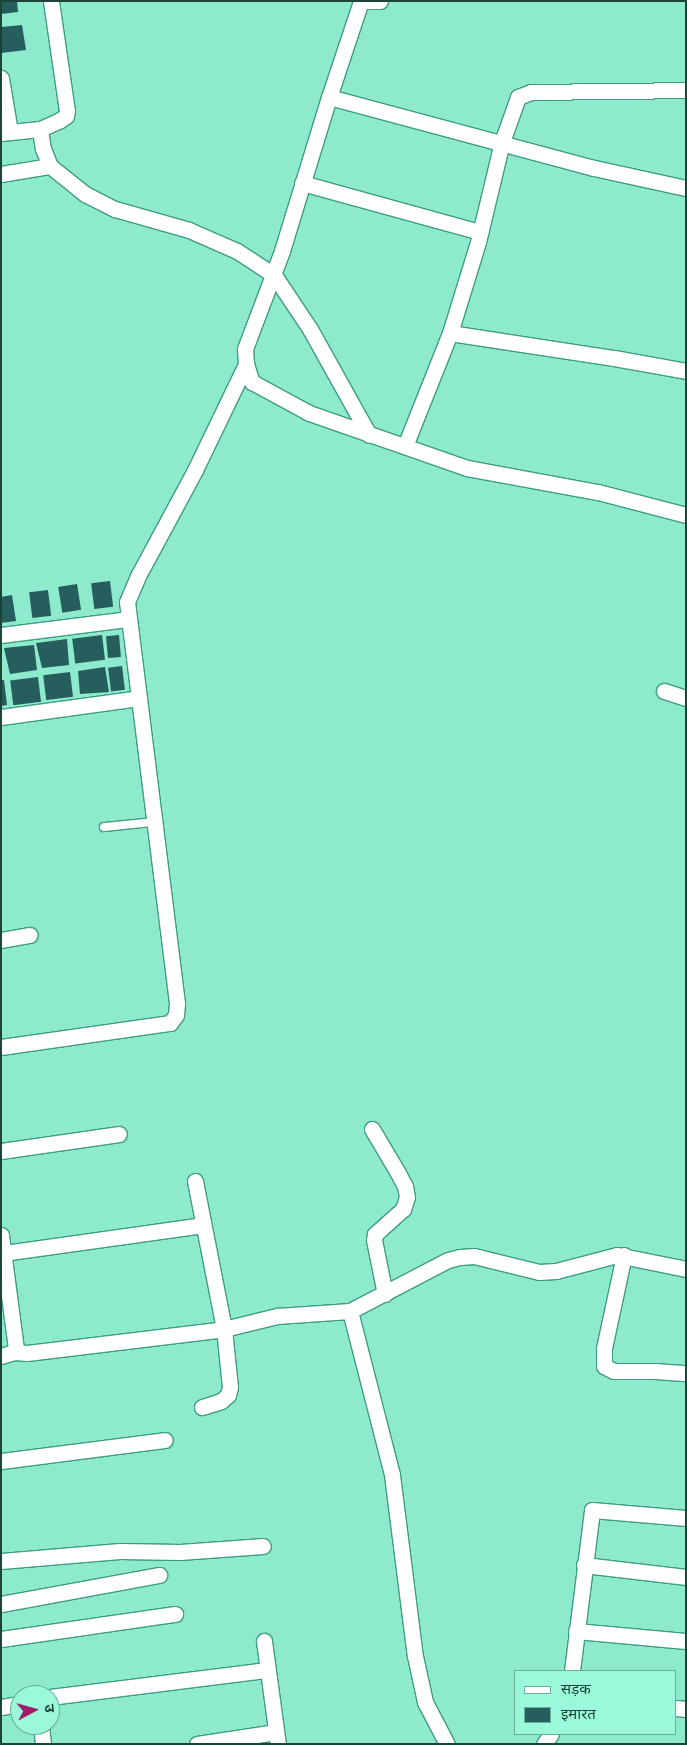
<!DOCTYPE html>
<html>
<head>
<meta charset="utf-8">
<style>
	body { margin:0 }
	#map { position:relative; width:687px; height:1745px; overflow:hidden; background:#8deacd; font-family:"Sofia Sans Condensed","Noto Sans Devanagari",sans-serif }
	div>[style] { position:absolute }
	.building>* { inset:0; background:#255e5c; transform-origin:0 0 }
	.roads { filter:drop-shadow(1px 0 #3d9c82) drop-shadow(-1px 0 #3d9c82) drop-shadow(0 1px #3d9c82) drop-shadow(0 -1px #3d9c82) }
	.lane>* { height:8px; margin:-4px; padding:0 4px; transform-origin:4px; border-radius:4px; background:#fff }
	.street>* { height:15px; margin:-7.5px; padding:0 7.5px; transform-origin:7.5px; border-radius:7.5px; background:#fff }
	span { translate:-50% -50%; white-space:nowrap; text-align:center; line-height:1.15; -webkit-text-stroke:5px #9bf8da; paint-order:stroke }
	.frame { position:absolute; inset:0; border:2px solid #1c4338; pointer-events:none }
	.legend { position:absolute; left:514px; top:1670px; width:162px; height:65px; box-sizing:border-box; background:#9bf8da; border:1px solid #68b099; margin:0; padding:6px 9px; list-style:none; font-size:15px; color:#1c4338 }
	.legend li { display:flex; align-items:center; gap:10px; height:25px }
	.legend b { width:25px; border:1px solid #68b099 }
	.north { position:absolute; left:10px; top:1685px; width:50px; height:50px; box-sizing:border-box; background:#9bf8da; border:1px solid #68b099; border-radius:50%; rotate:84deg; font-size:14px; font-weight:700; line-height:20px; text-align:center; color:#1c4338 }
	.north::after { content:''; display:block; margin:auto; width:18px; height:22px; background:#a21c68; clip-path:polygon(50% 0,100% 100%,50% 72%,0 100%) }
</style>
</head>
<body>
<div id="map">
	<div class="building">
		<i style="clip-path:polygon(1px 1px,17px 1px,18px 12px,1px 14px)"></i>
		<i style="clip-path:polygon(22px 25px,26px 50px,1px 53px,1px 27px)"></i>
		<i style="left:110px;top:581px;width:26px;height:19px;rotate:83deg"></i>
		<i style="left:77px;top:584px;width:26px;height:19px;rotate:81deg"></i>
		<i style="left:48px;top:590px;width:26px;height:19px;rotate:83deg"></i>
		<i style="clip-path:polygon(12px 595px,16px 621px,1px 623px,1px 597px)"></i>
		<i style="left:102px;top:635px;width:25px;height:30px;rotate:83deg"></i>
		<i style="left:119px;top:635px;width:22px;height:13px;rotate:85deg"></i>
		<i style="clip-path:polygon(67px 639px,69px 665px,42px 668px,36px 643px)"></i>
		<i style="clip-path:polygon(34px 645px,37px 670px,10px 674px,4px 648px)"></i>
		<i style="left:122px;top:666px;width:24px;height:14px;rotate:83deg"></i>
		<i style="clip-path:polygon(105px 667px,109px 692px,80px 694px,78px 671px)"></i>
		<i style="left:70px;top:672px;width:25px;height:27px;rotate:83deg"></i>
		<i style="left:38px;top:677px;width:25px;height:28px;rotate:83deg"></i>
		<i style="clip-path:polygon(1px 680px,4px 680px,7px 705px,1px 706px)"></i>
	</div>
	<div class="roads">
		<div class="lane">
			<i style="left:104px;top:827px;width:49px;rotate:-5.8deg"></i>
		</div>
		<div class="street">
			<i style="left:361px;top:1px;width:101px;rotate:108.4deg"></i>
			<i style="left:329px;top:97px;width:161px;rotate:107deg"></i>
			<i style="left:282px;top:251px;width:105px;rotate:110.7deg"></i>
			<i style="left:245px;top:349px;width:15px;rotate:86deg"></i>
			<i style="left:246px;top:364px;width:19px;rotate:72deg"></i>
			<i style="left:252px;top:382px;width:65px;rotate:28.5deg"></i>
			<i style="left:309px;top:413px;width:167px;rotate:19.2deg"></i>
			<i style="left:467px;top:468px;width:133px;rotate:10.4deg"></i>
			<i style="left:598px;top:492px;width:91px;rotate:14.6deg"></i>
			<i style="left:361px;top:1px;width:19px"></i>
			<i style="left:1px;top:78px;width:55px;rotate:80.5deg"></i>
			<i style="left:329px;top:97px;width:274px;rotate:15deg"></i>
			<i style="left:594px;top:168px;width:94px;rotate:12.3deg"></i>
			<i style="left:1px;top:133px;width:39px;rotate:-6deg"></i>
			<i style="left:50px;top:166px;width:18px;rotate:-112deg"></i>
			<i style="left:43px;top:149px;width:20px;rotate:-99deg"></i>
			<i style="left:40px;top:129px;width:22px;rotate:-24deg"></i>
			<i style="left:60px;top:120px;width:7px;rotate:-34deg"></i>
			<i style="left:66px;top:116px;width:5px;rotate:-79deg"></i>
			<i style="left:67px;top:111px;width:111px;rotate:-98.3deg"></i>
			<i style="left:1px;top:174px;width:50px;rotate:-9.3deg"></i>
			<i style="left:50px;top:166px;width:45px;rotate:38.7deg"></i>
			<i style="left:85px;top:194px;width:34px;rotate:27deg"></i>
			<i style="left:115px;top:209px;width:77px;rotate:15.8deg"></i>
			<i style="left:189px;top:230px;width:52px;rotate:23.6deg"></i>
			<i style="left:237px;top:251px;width:44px;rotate:33deg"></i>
			<i style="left:274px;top:275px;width:65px;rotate:56.3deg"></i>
			<i style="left:310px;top:329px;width:121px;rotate:60.9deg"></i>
			<i style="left:302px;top:183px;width:185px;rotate:15.4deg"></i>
			<i style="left:450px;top:333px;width:166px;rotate:8.7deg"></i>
			<i style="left:614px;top:358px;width:73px;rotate:10.2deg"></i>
			<i style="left:405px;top:446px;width:122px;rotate:-68.3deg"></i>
			<i style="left:450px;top:333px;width:95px;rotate:-72.9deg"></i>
			<i style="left:478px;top:242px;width:103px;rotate:-76.5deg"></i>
			<i style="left:502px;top:142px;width:48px;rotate:-70.4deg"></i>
			<i style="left:518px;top:97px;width:14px;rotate:-21deg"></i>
			<i style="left:531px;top:92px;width:155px;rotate:-0.7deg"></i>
			<i style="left:1px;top:635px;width:127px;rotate:-7.2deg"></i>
			<i style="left:664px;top:691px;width:23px;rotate:18deg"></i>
			<i style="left:1px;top:717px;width:139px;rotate:-7.8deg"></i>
			<i style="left:1px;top:940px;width:29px;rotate:-10deg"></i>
			<i style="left:1px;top:1047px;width:171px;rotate:-8.1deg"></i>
			<i style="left:170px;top:1023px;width:10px;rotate:-53deg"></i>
			<i style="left:176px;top:1015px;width:12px;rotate:-85deg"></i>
			<i style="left:177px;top:1003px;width:404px;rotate:-97.1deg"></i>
			<i style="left:127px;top:602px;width:28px;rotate:-67deg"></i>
			<i style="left:138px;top:576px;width:120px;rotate:-61.7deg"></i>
			<i style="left:195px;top:470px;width:118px;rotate:-64.3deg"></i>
			<i style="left:372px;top:1129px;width:51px;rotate:59.4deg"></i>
			<i style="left:398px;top:1173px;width:15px;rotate:62deg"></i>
			<i style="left:405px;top:1186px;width:11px;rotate:80deg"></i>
			<i style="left:407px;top:1197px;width:13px;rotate:108deg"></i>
			<i style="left:403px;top:1209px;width:38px;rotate:138deg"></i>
			<i style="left:375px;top:1234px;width:6px;rotate:99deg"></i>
			<i style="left:374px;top:1240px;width:55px;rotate:78.5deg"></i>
			<i style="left:1px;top:1151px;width:119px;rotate:-8.2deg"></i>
			<i style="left:195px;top:1181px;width:151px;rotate:78.9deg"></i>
			<i style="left:224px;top:1329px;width:58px;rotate:84.1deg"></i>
			<i style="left:230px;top:1387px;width:8px;rotate:104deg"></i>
			<i style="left:228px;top:1395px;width:9px;rotate:139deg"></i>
			<i style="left:221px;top:1401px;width:20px;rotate:162deg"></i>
			<i style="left:1px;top:1235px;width:115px;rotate:82.5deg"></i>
			<i style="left:16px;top:1349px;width:4px;rotate:124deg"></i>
			<i style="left:14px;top:1352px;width:14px;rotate:163deg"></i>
			<i style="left:4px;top:1253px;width:201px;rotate:-8deg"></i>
			<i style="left:624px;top:1255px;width:95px;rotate:102.1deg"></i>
			<i style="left:604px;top:1348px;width:18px;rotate:90deg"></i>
			<i style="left:604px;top:1366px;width:11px;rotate:27deg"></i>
			<i style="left:614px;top:1371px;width:41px"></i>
			<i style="left:655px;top:1371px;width:31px;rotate:4deg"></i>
			<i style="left:350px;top:1311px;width:169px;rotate:75.6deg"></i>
			<i style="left:392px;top:1475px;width:182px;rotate:82.8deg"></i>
			<i style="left:415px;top:1656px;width:47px;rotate:77.7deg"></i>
			<i style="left:425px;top:1702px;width:47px;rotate:62.4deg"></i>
			<i style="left:15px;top:1352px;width:12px;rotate:5deg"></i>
			<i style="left:27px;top:1353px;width:198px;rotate:-6.9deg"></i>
			<i style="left:224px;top:1329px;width:55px;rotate:-13.8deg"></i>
			<i style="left:277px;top:1316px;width:73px;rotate:-3.9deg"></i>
			<i style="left:350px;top:1311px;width:110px;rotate:-27.5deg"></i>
			<i style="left:448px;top:1260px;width:12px;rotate:-14deg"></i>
			<i style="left:460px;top:1257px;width:14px;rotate:-4deg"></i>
			<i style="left:474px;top:1256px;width:67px;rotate:13.8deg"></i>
			<i style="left:539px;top:1272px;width:17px;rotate:-3deg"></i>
			<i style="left:556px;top:1271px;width:63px;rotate:-14.7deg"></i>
			<i style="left:617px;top:1255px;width:70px;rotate:11.5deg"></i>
			<i style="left:1px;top:1461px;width:165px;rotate:-7.3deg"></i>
			<i style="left:1px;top:1561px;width:119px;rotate:-4.8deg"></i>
			<i style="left:120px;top:1551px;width:60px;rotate:1deg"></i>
			<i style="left:180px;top:1552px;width:83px;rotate:-4.1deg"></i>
			<i style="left:584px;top:1565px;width:103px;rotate:6.7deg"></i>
			<i style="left:1px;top:1604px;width:161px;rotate:-10.4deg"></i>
			<i style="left:576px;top:1631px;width:110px;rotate:5.2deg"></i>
			<i style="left:1px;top:1639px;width:176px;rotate:-8.2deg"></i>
			<i style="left:264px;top:1641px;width:104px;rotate:82.3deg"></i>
			<i style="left:572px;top:1671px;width:162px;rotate:-82.9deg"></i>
			<i style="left:592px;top:1510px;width:94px;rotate:4.9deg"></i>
			<i style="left:50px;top:1697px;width:219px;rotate:-7.1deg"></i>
			<i style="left:1px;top:1707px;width:19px;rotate:-9deg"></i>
			<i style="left:676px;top:1708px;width:10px;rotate:6deg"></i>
			<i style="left:41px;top:1725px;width:19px;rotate:84deg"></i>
			<i style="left:197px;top:1744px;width:80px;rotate:-8.6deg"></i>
			<i style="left:544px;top:1744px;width:12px;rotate:-55deg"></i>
		</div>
	</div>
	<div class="frame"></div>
	<ul class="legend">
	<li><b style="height:6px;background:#fff"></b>सड़क</li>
	<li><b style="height:14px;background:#255e5c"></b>इमारत</li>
	</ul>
	<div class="north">उ</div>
</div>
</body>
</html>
